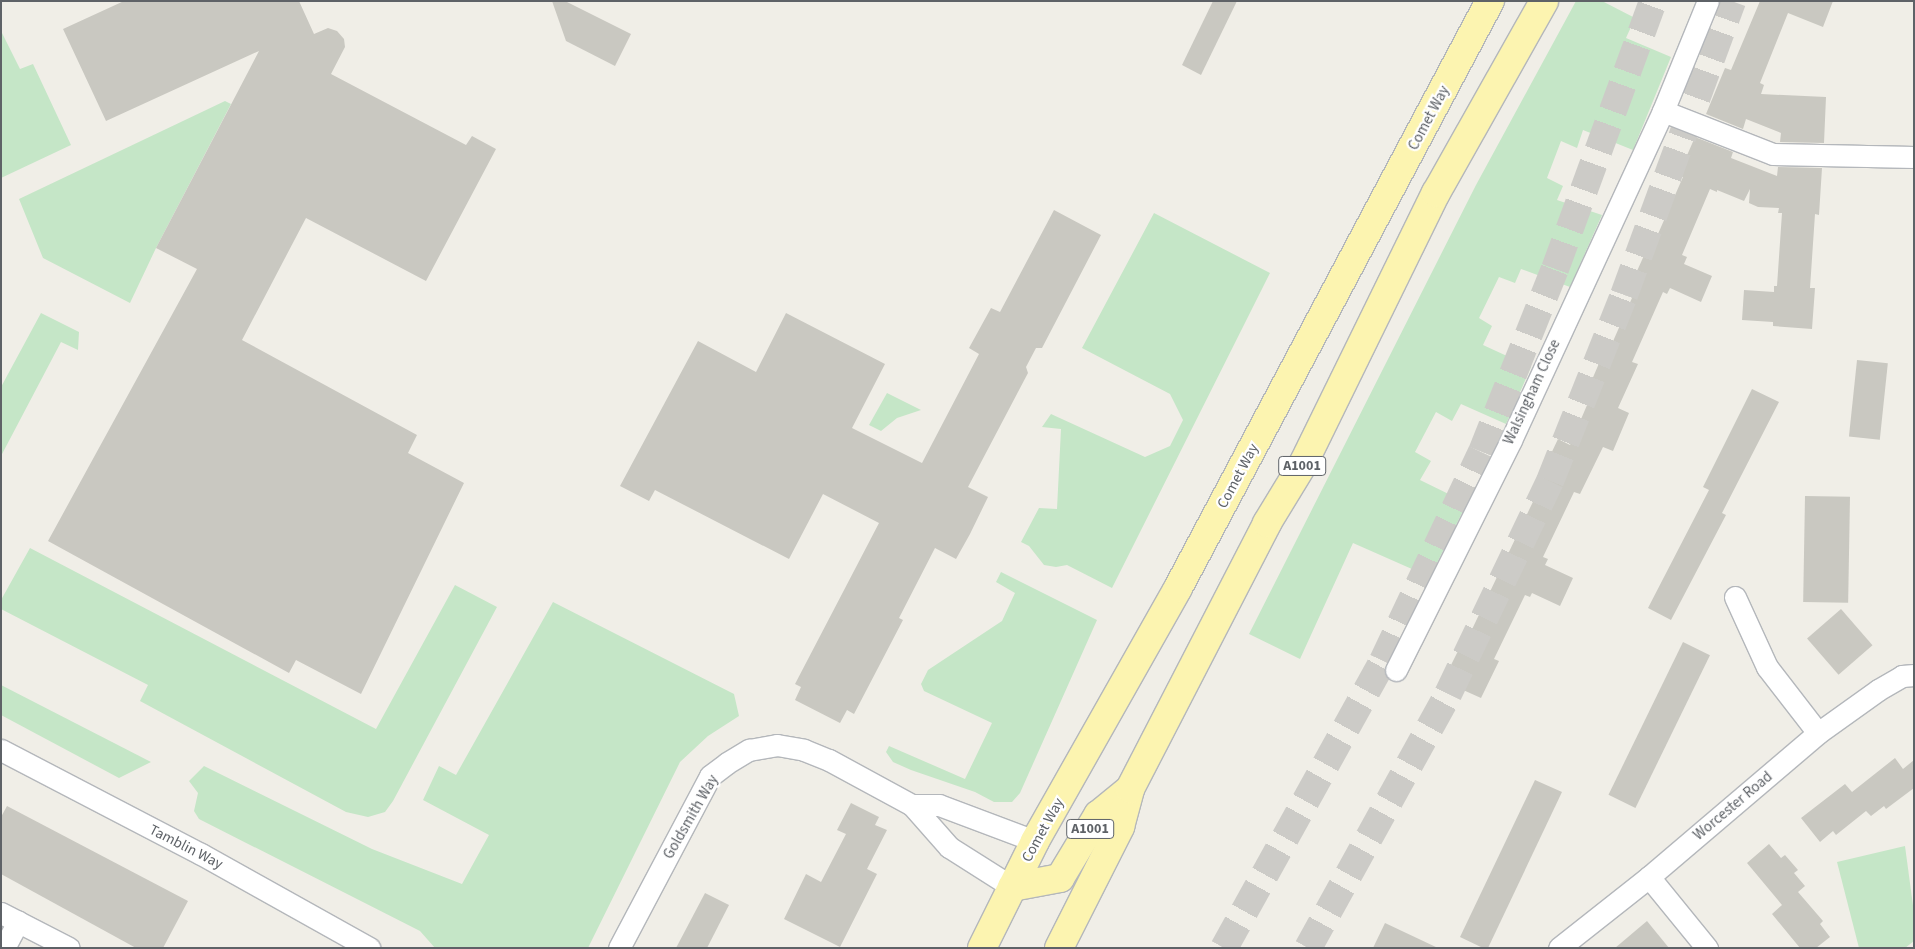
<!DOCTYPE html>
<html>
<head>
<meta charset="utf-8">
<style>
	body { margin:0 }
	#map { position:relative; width:1915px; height:949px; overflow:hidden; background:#f0eee7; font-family:"Source Sans 3",sans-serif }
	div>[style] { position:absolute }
	.green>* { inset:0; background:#c5e6c7 }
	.building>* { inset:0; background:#c9c8c1; transform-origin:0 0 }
	.highway-tunnel>* { height:28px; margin-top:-14px; transform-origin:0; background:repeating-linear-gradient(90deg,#cccbc7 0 28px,transparent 0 42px) }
	.roads { filter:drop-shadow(1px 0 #b4b7bb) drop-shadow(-1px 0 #b4b7bb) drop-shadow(0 1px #b4b7bb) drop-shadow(0 -1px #b4b7bb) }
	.street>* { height:21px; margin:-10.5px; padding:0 10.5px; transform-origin:10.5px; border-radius:10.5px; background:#fff }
	.primary>* { height:28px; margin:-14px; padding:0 14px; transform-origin:14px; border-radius:14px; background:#fcf4b0 }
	span { translate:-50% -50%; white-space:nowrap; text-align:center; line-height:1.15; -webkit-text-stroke:4.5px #fff; paint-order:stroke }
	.shield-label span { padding:1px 4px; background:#fff; border:1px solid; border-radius:4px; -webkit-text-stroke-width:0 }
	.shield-label { font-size:14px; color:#5e6267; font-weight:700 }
	.street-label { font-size:15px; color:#5e6267 }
	.frame { position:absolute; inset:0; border:2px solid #5e6267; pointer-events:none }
</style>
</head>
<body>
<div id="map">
	<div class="green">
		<i style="clip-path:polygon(1576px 1px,1602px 1px,1635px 18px,1626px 38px,1671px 57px,1633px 150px,1583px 130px,1577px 148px,1561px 141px,1547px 178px,1563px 186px,1557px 200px,1602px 215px,1570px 287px,1521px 269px,1515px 283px,1499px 277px,1479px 318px,1492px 326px,1483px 345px,1531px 367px,1506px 424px,1461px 404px,1452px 421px,1436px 412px,1415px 452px,1431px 461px,1420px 480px,1467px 503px,1430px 577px,1353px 543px,1300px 659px,1249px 634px,1476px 185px)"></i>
		<i style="clip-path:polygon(2px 33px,20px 69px,33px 64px,71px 145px,1px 178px)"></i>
		<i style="clip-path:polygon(225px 101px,231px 104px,156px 248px,130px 303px,43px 258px,19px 199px)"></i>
		<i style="clip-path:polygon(1154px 213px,1270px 273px,1112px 588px,1067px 565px,1056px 567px,1044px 565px,1029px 546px,1021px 542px,1039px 508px,1057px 509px,1061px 429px,1042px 427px,1051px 414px,1145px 457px,1170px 446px,1183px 420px,1170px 394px,1082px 348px)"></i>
		<i style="clip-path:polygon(41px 313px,79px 332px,78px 350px,61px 342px,1px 456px,1px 387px)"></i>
		<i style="clip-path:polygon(887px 393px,921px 410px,897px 418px,881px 431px,869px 425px)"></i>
		<i style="clip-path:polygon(30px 548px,376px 729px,455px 585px,497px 607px,393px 801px,385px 812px,368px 817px,346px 812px,140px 701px,148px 685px,1px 609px,1px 600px)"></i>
		<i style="clip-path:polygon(1001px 572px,1097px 620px,1020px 793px,1012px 802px,994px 802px,975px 792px,911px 770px,893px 762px,886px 752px,889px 746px,965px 779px,992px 723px,924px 691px,921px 684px,928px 670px,1002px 621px,1015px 593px,996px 582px)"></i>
		<i style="clip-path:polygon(553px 602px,734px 694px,739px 716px,708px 736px,680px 762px,588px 948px,435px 948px,420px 931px,199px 819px,194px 811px,198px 793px,189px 781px,204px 766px,372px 849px,462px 884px,489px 835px,423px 800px,439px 766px,456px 775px)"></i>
		<i style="clip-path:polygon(1px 685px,151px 762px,119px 778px,1px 715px)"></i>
		<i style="clip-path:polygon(1905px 846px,1914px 913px,1914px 941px,1905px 948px,1859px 948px,1837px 862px)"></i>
	</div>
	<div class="building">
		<i style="clip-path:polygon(124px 1px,299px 1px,314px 34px,328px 28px,337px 31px,344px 39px,345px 47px,331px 74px,466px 145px,472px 136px,496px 149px,426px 281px,306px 218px,242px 340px,417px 435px,408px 453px,464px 483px,361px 694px,296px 660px,289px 673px,48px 541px,197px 269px,156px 248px,259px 51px,106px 121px,63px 29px)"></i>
		<i style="clip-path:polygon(552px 1px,565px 1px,631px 34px,615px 66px,566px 41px)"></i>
		<i style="clip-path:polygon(1213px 1px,1237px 1px,1201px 75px,1182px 65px)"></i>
		<i style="clip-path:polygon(1760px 1px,1833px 1px,1823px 27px,1788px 13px,1760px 83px,1764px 85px,1761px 94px,1826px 97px,1824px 143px,1780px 142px,1781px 133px,1746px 119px,1743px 129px,1706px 114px,1725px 68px,1731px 70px)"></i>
		<i style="clip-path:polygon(1695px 137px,1733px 152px,1731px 158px,1777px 176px,1778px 167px,1822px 168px,1819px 215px,1815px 214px,1810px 288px,1815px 288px,1812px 329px,1773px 326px,1773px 322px,1742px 320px,1744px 290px,1774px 292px,1774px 286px,1777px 286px,1782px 213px,1778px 213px,1779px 208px,1758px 207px,1749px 203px,1750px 189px,1744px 201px,1717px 190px,1717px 192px,1710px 189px,1682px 255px,1687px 257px,1684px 264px,1712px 276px,1701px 302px,1670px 288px,1667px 294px,1663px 292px,1632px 362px,1638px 364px,1618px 408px,1629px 413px,1613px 451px,1603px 447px,1580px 494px,1574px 492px,1543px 557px,1548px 559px,1545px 565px,1573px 578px,1560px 606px,1532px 593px,1530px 597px,1525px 595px,1494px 659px,1499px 661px,1481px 698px,1443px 681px,1462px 643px,1465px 644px,1529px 510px,1544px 479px,1540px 477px,1558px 439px,1570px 445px,1596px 384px,1591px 382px,1603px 354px,1607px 355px,1639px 282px,1633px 280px,1650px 242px,1654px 243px,1683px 177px,1678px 176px)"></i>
		<i style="clip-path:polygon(1054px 210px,1101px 235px,1042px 348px,1036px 348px,1026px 367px,1028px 373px,968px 487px,988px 497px,970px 534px,956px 559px,935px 548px,899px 618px,903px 620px,854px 714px,847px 710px,840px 723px,795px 700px,801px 687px,795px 684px,879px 523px,823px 494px,789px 559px,655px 490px,649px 501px,620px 486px,698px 341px,756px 372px,786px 313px,885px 364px,852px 428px,922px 463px,979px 354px,969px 348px,991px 308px,1000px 312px)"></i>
		<i style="left:1857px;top:360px;width:31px;height:77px;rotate:6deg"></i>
		<i style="clip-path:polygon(1752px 389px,1779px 402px,1722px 513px,1726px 515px,1671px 620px,1648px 608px,1709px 490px,1703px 487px)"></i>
		<i style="left:1805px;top:496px;width:45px;height:106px;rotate:1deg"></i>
		<i style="left:1841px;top:609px;width:48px;height:45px;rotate:49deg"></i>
		<i style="left:1683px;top:642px;width:30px;height:170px;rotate:26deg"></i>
		<i style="clip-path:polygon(1895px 758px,1903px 769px,1914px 760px,1914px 788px,1886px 809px,1884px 806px,1871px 816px,1866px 811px,1836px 835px,1833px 831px,1820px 842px,1801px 818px,1845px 784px,1852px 792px)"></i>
		<i style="clip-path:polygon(1535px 780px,1562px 792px,1488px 948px,1483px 948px,1460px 937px)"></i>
		<i style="clip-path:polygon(851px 803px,879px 817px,875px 825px,887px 830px,867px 869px,877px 874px,840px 947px,784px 919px,806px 874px,821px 882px,846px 834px,837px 830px)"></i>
		<i style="clip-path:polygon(7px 806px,188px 901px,163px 948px,136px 948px,1px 874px,1px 817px)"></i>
		<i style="clip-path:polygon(1769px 844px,1781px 858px,1785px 855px,1798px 870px,1794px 873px,1805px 886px,1798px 892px,1823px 921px,1820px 924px,1830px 937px,1816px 948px,1800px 948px,1772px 914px,1782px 905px,1747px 863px)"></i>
		<i style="clip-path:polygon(705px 893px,729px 905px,707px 948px,676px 948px)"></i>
		<i style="clip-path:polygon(1647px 921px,1669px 948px,1615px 948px)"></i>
		<i style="clip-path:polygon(1385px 923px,1438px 948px,1373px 948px)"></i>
	</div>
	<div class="highway-tunnel">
		<i style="left:1224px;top:948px;width:328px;rotate:-61deg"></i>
		<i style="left:1383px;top:661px;width:231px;rotate:-64.7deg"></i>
		<i style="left:1482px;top:452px;width:197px;rotate:-68.3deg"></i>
		<i style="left:1555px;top:269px;width:285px;rotate:-69.9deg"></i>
		<i style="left:1308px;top:948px;width:290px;rotate:-61.1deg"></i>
		<i style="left:1448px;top:694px;width:236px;rotate:-64.4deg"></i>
		<i style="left:1550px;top:481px;width:200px;rotate:-68.3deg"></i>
		<i style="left:1624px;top:295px;width:313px;rotate:-69.8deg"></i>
	</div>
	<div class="roads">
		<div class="street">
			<i style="left:1663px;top:111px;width:119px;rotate:-67.8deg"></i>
			<i style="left:1735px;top:597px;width:77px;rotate:65.4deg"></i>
			<i style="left:1767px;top:667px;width:83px;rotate:52.3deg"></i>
			<i style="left:1396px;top:670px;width:257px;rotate:-63.4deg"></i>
			<i style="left:1511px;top:440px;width:362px;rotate:-65.2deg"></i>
			<i style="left:1663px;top:111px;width:118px;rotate:21.4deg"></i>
			<i style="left:1773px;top:154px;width:141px;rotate:1.2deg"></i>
			<i style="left:1px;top:750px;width:225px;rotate:27.5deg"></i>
			<i style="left:201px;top:854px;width:193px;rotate:29.2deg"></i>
			<i style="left:912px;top:805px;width:27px"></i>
			<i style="left:939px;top:805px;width:103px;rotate:20.6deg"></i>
			<i style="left:1649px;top:877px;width:92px;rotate:50.8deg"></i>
			<i style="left:1px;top:913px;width:76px;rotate:27.2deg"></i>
			<i style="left:4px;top:948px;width:30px;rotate:-62deg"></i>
			<i style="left:619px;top:948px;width:195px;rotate:-62.1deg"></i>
			<i style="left:710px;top:776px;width:21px;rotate:-37deg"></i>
			<i style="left:727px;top:763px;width:26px;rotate:-31deg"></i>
			<i style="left:749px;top:750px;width:28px;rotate:-10deg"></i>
			<i style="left:777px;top:745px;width:27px;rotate:10deg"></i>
			<i style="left:804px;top:750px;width:27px;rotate:22deg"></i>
			<i style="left:829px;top:760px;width:94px;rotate:28.5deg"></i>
			<i style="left:912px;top:805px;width:56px;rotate:48.6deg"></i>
			<i style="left:949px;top:847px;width:75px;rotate:32.4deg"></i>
			<i style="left:1559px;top:948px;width:115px;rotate:-38.3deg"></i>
			<i style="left:1649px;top:877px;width:222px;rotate:-40.4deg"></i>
			<i style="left:1818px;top:733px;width:74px;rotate:-35.6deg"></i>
			<i style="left:1878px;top:690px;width:28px;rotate:-30deg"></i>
			<i style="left:1902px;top:676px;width:12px;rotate:-5deg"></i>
		</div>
		<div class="primary">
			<i style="left:1012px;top:887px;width:49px;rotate:-10.6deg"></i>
			<i style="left:1060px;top:878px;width:74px;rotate:-58.9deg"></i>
			<i style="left:1098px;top:815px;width:41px;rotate:-39.1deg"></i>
			<i style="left:982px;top:948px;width:119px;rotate:-63.6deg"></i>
			<i style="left:1035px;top:841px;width:291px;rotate:-60.5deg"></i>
			<i style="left:1178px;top:588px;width:665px;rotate:-62.01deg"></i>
			<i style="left:1059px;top:948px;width:136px;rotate:-63.2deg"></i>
			<i style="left:1120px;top:827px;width:39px;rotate:-75deg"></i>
			<i style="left:1130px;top:789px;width:299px;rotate:-62.7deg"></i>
			<i style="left:1267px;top:523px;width:69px;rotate:-58.6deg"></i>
			<i style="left:1303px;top:464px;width:302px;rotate:-63.9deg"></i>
			<i style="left:1436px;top:193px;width:220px;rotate:-60.6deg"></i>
		</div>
	</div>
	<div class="shield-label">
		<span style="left:1302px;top:466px">A1001</span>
		<span style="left:1090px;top:829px">A1001</span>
	</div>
	<div class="street-label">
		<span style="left:1429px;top:118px;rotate:-62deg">Comet Way</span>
		<span style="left:1532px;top:392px;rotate:-65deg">Walsingham Close</span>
		<span style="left:1238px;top:476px;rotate:-62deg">Comet Way</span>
		<span style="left:1733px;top:806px;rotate:-40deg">Worcester Road</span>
		<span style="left:691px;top:817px;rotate:-60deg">Goldsmith Way</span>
		<span style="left:1043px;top:830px;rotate:-61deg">Comet Way</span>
		<span style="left:186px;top:847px;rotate:27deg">Tamblin Way</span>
	</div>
	<div class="frame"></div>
</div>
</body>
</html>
